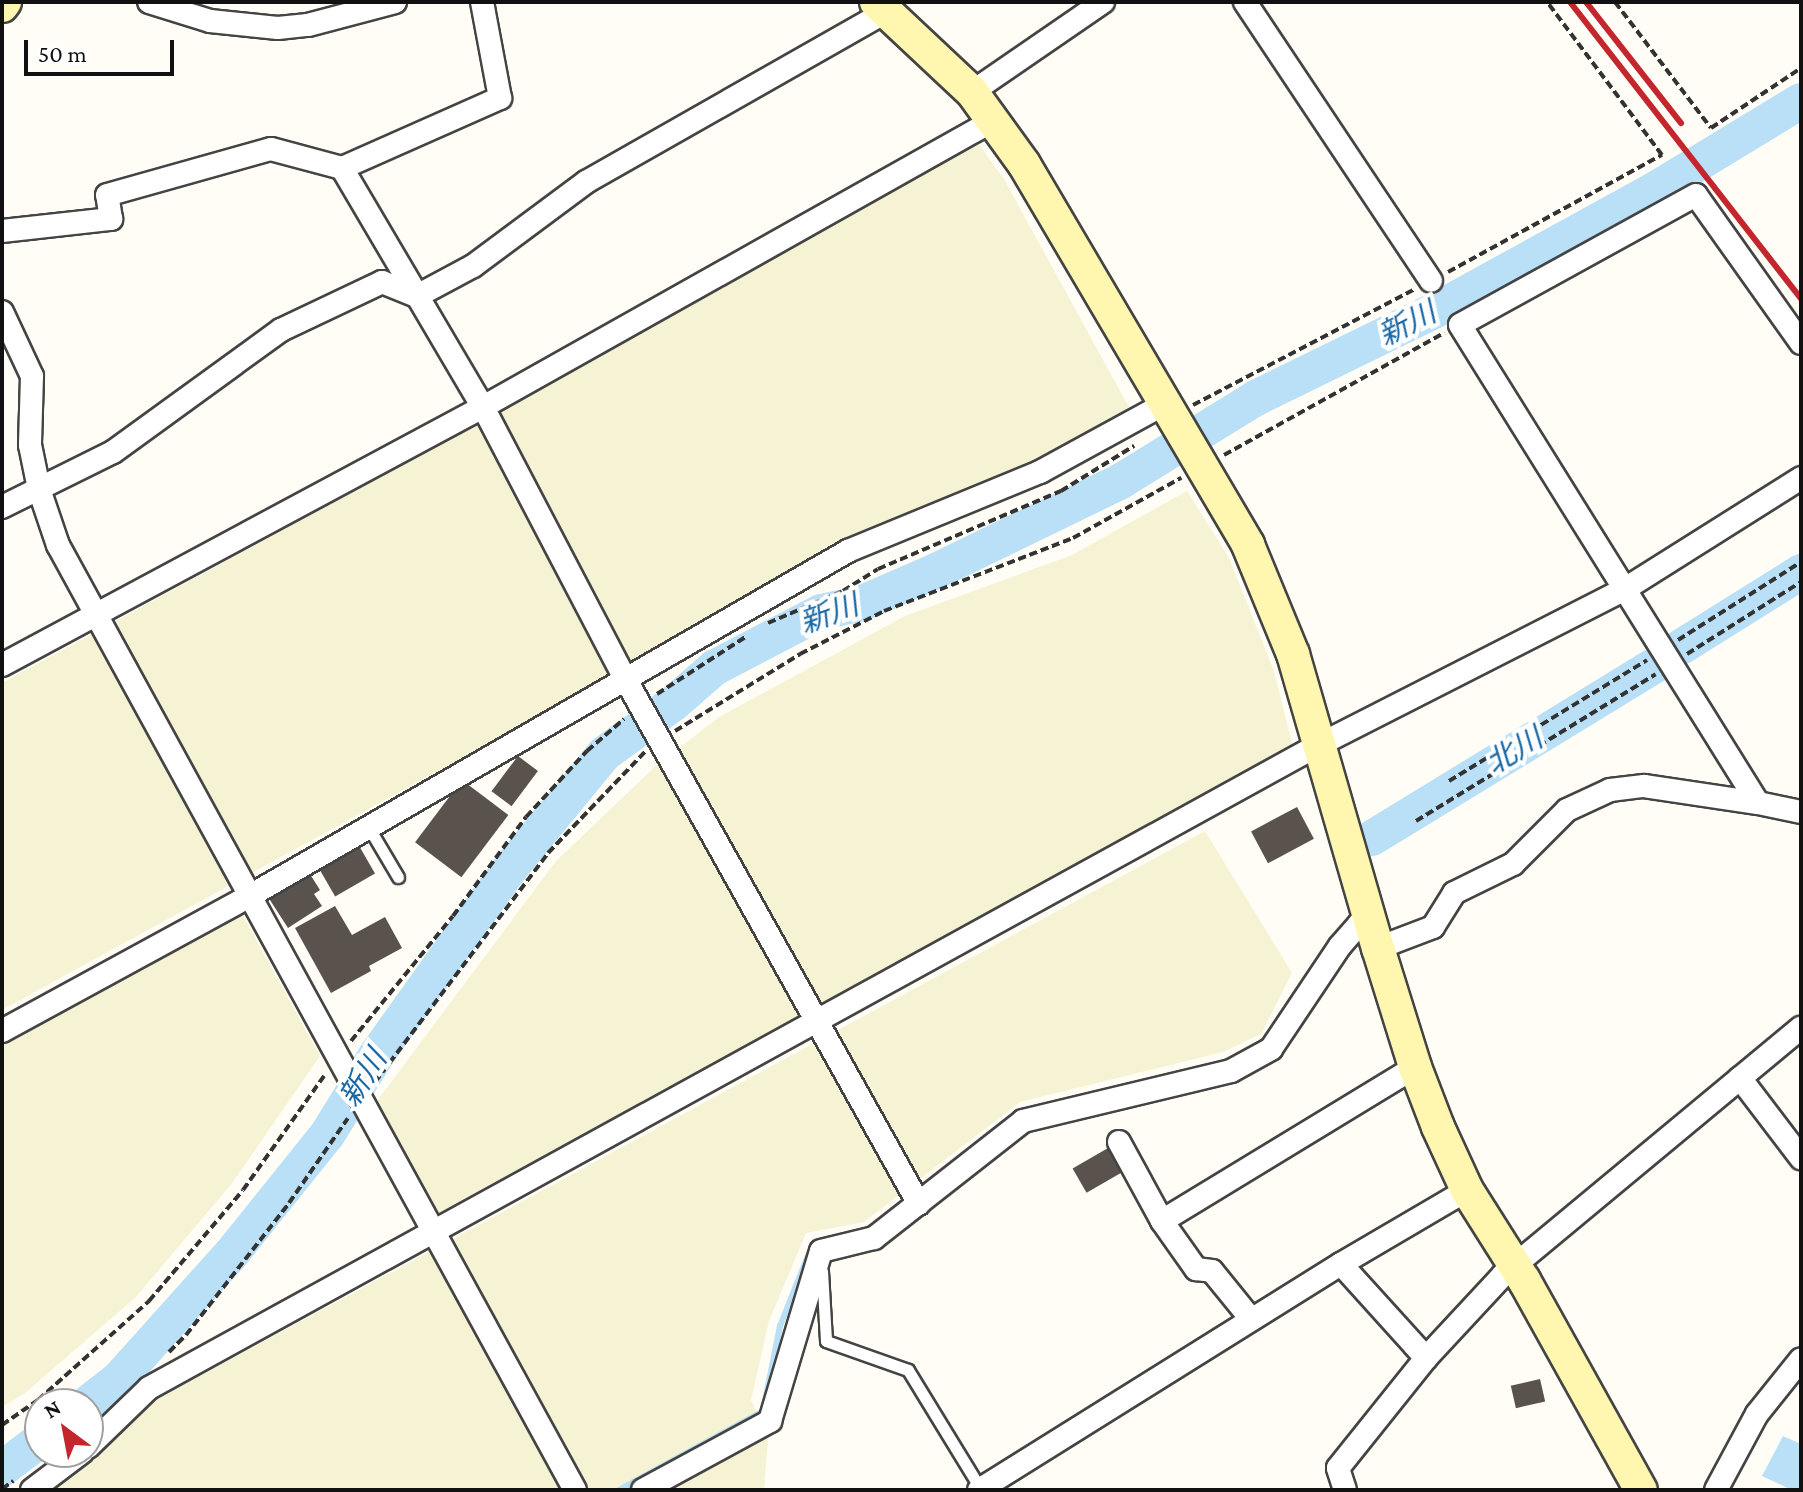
<!DOCTYPE html>
<html>
<head>
<meta charset="utf-8">
<style>
	body { margin:0 }
	#map { position:relative; width:1803px; height:1492px; overflow:hidden; background:#fffdf5; font-family:"Crimson Pro","Noto Sans JP",serif }
	div>[style] { position:absolute }
	.farmland>* { inset:0; background:#f6f3d4 }
	.water>* { inset:0; background:#b9e0f7 }
	.stream>* { height:6px; margin:-3px; padding:0 3px; transform-origin:3px; border-radius:3px; background:#b9e0f7 }
	.river>* { height:36px; margin:-18px; padding:0 18px; transform-origin:18px; border-radius:18px; background:#b9e0f7 }
	.building>* { inset:0; background:#5a524d; transform-origin:0 0 }
	.path>* { height:4px; margin-top:-2px; transform-origin:0; background:repeating-linear-gradient(90deg,#333 0 8px,transparent 0 12px) }
	.roads { filter:drop-shadow(2px 0 #444) drop-shadow(-2px 0 #444) drop-shadow(0 2px #444) drop-shadow(0 -2px #444) }
	.lane>* { height:11px; margin:-5.5px; padding:0 5.5px; transform-origin:5.5px; border-radius:5.5px; background:#fff }
	.street>* { height:22px; margin:-11px; padding:0 11px; transform-origin:11px; border-radius:11px; background:#fff }
	.secondary>* { height:32px; margin:-16px; padding:0 16px; transform-origin:16px; border-radius:16px; background:#fff6b0 }
	.rail>* { height:6px; margin:-3px; padding:0 3px; transform-origin:3px; border-radius:3px; background:#c4262e }
	span { translate:-50% -50%; white-space:nowrap; text-align:center; line-height:1.15; -webkit-text-stroke:8px #fff; paint-order:stroke }
	.water-label { font-size:30px; color:#1768a6; font-style:italic }
	.frame { position:absolute; inset:0; border:4px solid #111; pointer-events:none }
	.north { position:absolute; left:24px; top:1388px; width:80px; height:80px; box-sizing:border-box; background:#fff; border:2px solid #a0a0a0; border-radius:50%; rotate:328deg; font-size:22px; font-weight:700; line-height:32px; text-align:center; color:#111 }
	.north::after { content:''; display:block; margin:auto; width:28px; height:36px; background:#c4262e; clip-path:polygon(50% 0,100% 100%,50% 72%,0 100%) }
	.scale { position:absolute; left:24px; top:40px; width:150px; height:36px; box-sizing:border-box; border:4px solid #111; border-top:0; padding-left:10px; font-size:24px; line-height:28px; white-space:nowrap; color:#111; -webkit-text-stroke:6px #fff; paint-order:stroke }
</style>
</head>
<body>
<div id="map">
	<div class="farmland">
		<i style="clip-path:polygon(978px 143px,1004px 179px,1130px 409px,1035px 463px,838px 540px,602px 681px,2px 1010px,2px 683px,476px 425px)"></i>
		<i style="clip-path:polygon(1187px 491px,1229px 558px,1274px 671px,1293px 748px,820px 1006px,678px 749px,719px 717px,905px 616px,1072px 555px)"></i>
		<i style="clip-path:polygon(662px 760px,800px 1015px,438px 1213px,377px 1101px,556px 861px)"></i>
		<i style="clip-path:polygon(1205px 831px,1292px 973px,1261px 1034px,1223px 1052px,1020px 1102px,864px 1222px,806px 1233px,769px 1321px,751px 1400px,768px 1438px,764px 1490px,53px 1490px,86px 1465px,154px 1401px)"></i>
		<i style="clip-path:polygon(241px 912px,320px 1056px,233px 1182px,136px 1297px,25px 1393px,2px 1407px,2px 1043px)"></i>
	</div>
	<div class="water">
		<i style="clip-path:polygon(1783px 1436px,1801px 1444px,1801px 1490px,1792px 1490px,1762px 1476px)"></i>
	</div>
	<div class="stream">
		<i style="left:619px;top:1490px;width:164px;rotate:-28.7deg"></i>
		<i style="left:763px;top:1411px;width:87px;rotate:-78.7deg"></i>
		<i style="left:780px;top:1326px;width:79px;rotate:-68.3deg"></i>
	</div>
	<div class="river">
		<i style="left:1681px;top:647px;width:142px;rotate:-32deg"></i>
		<i style="left:1372px;top:838px;width:334px;rotate:-31.4deg"></i>
		<i style="left:87px;top:1404px;width:39px;rotate:-38deg"></i>
		<i style="left:118px;top:1380px;width:171px;rotate:-48.1deg"></i>
		<i style="left:232px;top:1253px;width:151px;rotate:-51.2deg"></i>
		<i style="left:327px;top:1135px;width:95px;rotate:-58.3deg"></i>
		<i style="left:377px;top:1054px;width:230px;rotate:-54.4deg"></i>
		<i style="left:511px;top:867px;width:146px;rotate:-50.5deg"></i>
		<i style="left:604px;top:754px;width:87px;rotate:-36.1deg"></i>
		<i style="left:674px;top:703px;width:53px;rotate:-41.2deg"></i>
		<i style="left:714px;top:668px;width:121px;rotate:-27.6deg"></i>
		<i style="left:821px;top:612px;width:40px;rotate:-12deg"></i>
		<i style="left:860px;top:604px;width:83px;rotate:-23.5deg"></i>
		<i style="left:936px;top:571px;width:206px;rotate:-25.9deg"></i>
		<i style="left:1121px;top:481px;width:158px;rotate:-31.6deg"></i>
		<i style="left:1256px;top:398px;width:200px;rotate:-26.1deg"></i>
		<i style="left:1436px;top:310px;width:251px;rotate:-28.8deg"></i>
		<i style="left:1656px;top:189px;width:170px;rotate:-31.3deg"></i>
		<i style="left:2px;top:1469px;width:48px;rotate:-37.3deg"></i>
	</div>
	<div class="building">
		<i style="left:518px;top:756px;width:25px;height:44px;rotate:37deg"></i>
		<i style="left:462px;top:780px;width:58px;height:78px;rotate:37deg"></i>
		<i style="left:1297px;top:807px;width:36px;height:52px;rotate:62deg"></i>
		<i style="left:358px;top:844px;width:34px;height:46px;rotate:60deg"></i>
		<i style="clip-path:polygon(308px 871px,320px 890px,314px 894px,322px 906px,288px 928px,268px 897px)"></i>
		<i style="clip-path:polygon(335px 906px,352px 935px,385px 917px,402px 948px,369px 966px,371px 971px,331px 993px,295px 928px)"></i>
		<i style="left:1115px;top:1144px;width:28px;height:49px;rotate:60deg"></i>
		<i style="left:1540px;top:1379px;width:23px;height:30px;rotate:77deg"></i>
	</div>
	<div class="path">
		<i style="left:1615px;top:2px;width:158px;rotate:52.7deg"></i>
		<i style="left:1711px;top:128px;width:108px;rotate:-33.7deg"></i>
		<i style="left:1448px;top:272px;width:244px;rotate:-28.7deg"></i>
		<i style="left:1662px;top:155px;width:191px;rotate:-126.9deg"></i>
		<i style="left:1193px;top:405px;width:250px;rotate:-27.6deg"></i>
		<i style="left:1224px;top:455px;width:252px;rotate:-29deg"></i>
		<i style="left:768px;top:623px;width:82px;rotate:-23.1deg"></i>
		<i style="left:843px;top:591px;width:41px;rotate:-32.2deg"></i>
		<i style="left:878px;top:569px;width:199px;rotate:-23.1deg"></i>
		<i style="left:1061px;top:491px;width:86px;rotate:-31.7deg"></i>
		<i style="left:1678px;top:640px;width:146px;rotate:-32.4deg"></i>
		<i style="left:1687px;top:654px;width:135px;rotate:-32.3deg"></i>
		<i style="left:657px;top:694px;width:107px;rotate:-32.8deg"></i>
		<i style="left:675px;top:731px;width:147px;rotate:-31.6deg"></i>
		<i style="left:800px;top:654px;width:94px;rotate:-27.1deg"></i>
		<i style="left:884px;top:611px;width:203px;rotate:-21.1deg"></i>
		<i style="left:1073px;top:538px;width:124px;rotate:-29.1deg"></i>
		<i style="left:1449px;top:781px;width:232px;rotate:-31.4deg"></i>
		<i style="left:1416px;top:821px;width:281px;rotate:-31.5deg"></i>
		<i style="left:351px;top:1041px;width:161px;rotate:-50.8deg"></i>
		<i style="left:453px;top:916px;width:123px;rotate:-53.6deg"></i>
		<i style="left:526px;top:817px;width:90px;rotate:-47.3deg"></i>
		<i style="left:587px;top:751px;width:49px;rotate:-40.9deg"></i>
		<i style="left:375px;top:1082px;width:287px;rotate:-52.9deg"></i>
		<i style="left:548px;top:853px;width:140px;rotate:-46.2deg"></i>
		<i style="left:169px;top:1352px;width:24px;rotate:-45deg"></i>
		<i style="left:186px;top:1335px;width:167px;rotate:-52deg"></i>
		<i style="left:289px;top:1203px;width:103px;rotate:-55.2deg"></i>
		<i style="left:2px;top:1425px;width:44px;rotate:-34.8deg"></i>
		<i style="left:38px;top:1400px;width:149px;rotate:-41.7deg"></i>
		<i style="left:149px;top:1301px;width:145px;rotate:-49.7deg"></i>
		<i style="left:243px;top:1190px;width:140px;rotate:-54.6deg"></i>
		<i style="left:2px;top:1489px;width:14px;rotate:-36deg"></i>
	</div>
	<div class="roads">
		<div class="lane">
			<i style="left:369px;top:828px;width:57px;rotate:59.4deg"></i>
			<i style="left:822px;top:1271px;width:70px;rotate:86.7deg"></i>
			<i style="left:826px;top:1341px;width:87px;rotate:19.5deg"></i>
			<i style="left:908px;top:1370px;width:138px;rotate:58.6deg"></i>
		</div>
		<div class="street">
			<i style="left:149px;top:2px;width:64px;rotate:17.3deg"></i>
			<i style="left:210px;top:21px;width:68px;rotate:5.9deg"></i>
			<i style="left:278px;top:28px;width:30px;rotate:-6deg"></i>
			<i style="left:308px;top:25px;width:90px;rotate:-14.8deg"></i>
			<i style="left:1245px;top:2px;width:335px;rotate:56.3deg"></i>
			<i style="left:972px;top:92px;width:159px;rotate:-34.5deg"></i>
			<i style="left:342px;top:168px;width:277px;rotate:59.5deg"></i>
			<i style="left:483px;top:407px;width:308px;rotate:62.4deg"></i>
			<i style="left:626px;top:680px;width:600px;rotate:60.79deg"></i>
			<i style="left:2px;top:231px;width:110px;rotate:-6.3deg"></i>
			<i style="left:111px;top:219px;width:24px;rotate:-99deg"></i>
			<i style="left:107px;top:195px;width:170px;rotate:-15.7deg"></i>
			<i style="left:271px;top:149px;width:73px;rotate:15deg"></i>
			<i style="left:342px;top:168px;width:173px;rotate:-23.9deg"></i>
			<i style="left:500px;top:98px;width:98px;rotate:-100.6deg"></i>
			<i style="left:2px;top:312px;width:71px;rotate:64.9deg"></i>
			<i style="left:32px;top:376px;width:69px;rotate:91.7deg"></i>
			<i style="left:30px;top:445px;width:45px;rotate:78.4deg"></i>
			<i style="left:39px;top:489px;width:59px;rotate:71.3deg"></i>
			<i style="left:58px;top:545px;width:1077px;rotate:61.32deg"></i>
			<i style="left:1801px;top:343px;width:181px;rotate:-125.4deg"></i>
			<i style="left:1696px;top:195px;width:269px;rotate:151.2deg"></i>
			<i style="left:1460px;top:325px;width:563px;rotate:58.06deg"></i>
			<i style="left:1758px;top:803px;width:44px;rotate:11.8deg"></i>
			<i style="left:2px;top:507px;width:124px;rotate:-26.4deg"></i>
			<i style="left:113px;top:452px;width:208px;rotate:-36deg"></i>
			<i style="left:281px;top:330px;width:112px;rotate:-25.4deg"></i>
			<i style="left:382px;top:282px;width:38px;rotate:22deg"></i>
			<i style="left:417px;top:296px;width:64px;rotate:-28.2deg"></i>
			<i style="left:473px;top:266px;width:141px;rotate:-36.6deg"></i>
			<i style="left:586px;top:182px;width:346px;rotate:-29.6deg"></i>
			<i style="left:2px;top:665px;width:546px;rotate:-28.21deg"></i>
			<i style="left:483px;top:407px;width:586px;rotate:-29.32deg"></i>
			<i style="left:1378px;top:948px;width:59px;rotate:-20.9deg"></i>
			<i style="left:1433px;top:927px;width:40px;rotate:-58deg"></i>
			<i style="left:1454px;top:893px;width:66px;rotate:-26.2deg"></i>
			<i style="left:1513px;top:864px;width:76px;rotate:-45deg"></i>
			<i style="left:1567px;top:810px;width:47px;rotate:-24.9deg"></i>
			<i style="left:1610px;top:790px;width:34px;rotate:-7deg"></i>
			<i style="left:1644px;top:786px;width:115px;rotate:8.5deg"></i>
			<i style="left:2px;top:1031px;width:280px;rotate:-28.6deg"></i>
			<i style="left:248px;top:897px;width:693px;rotate:-29.97deg"></i>
			<i style="left:848px;top:551px;width:208px;rotate:-22.4deg"></i>
			<i style="left:1040px;top:472px;width:144px;rotate:-28.7deg"></i>
			<i style="left:1740px;top:1078px;width:101px;rotate:52.7deg"></i>
			<i style="left:1119px;top:1142px;width:90px;rotate:61.4deg"></i>
			<i style="left:1162px;top:1221px;width:59px;rotate:54.7deg"></i>
			<i style="left:1196px;top:1269px;width:16px;rotate:7deg"></i>
			<i style="left:1212px;top:1271px;width:62px;rotate:50.9deg"></i>
			<i style="left:1162px;top:1221px;width:296px;rotate:-31.3deg"></i>
			<i style="left:1341px;top:1264px;width:127px;rotate:47.9deg"></i>
			<i style="left:88px;top:1447px;width:85px;rotate:-44deg"></i>
			<i style="left:149px;top:1388px;width:1328px;rotate:-28.8deg"></i>
			<i style="left:1313px;top:748px;width:350px;rotate:-27deg"></i>
			<i style="left:1625px;top:589px;width:208px;rotate:-32.2deg"></i>
			<i style="left:32px;top:1490px;width:63px;rotate:-37.2deg"></i>
			<i style="left:643px;top:1490px;width:145px;rotate:-28.5deg"></i>
			<i style="left:770px;top:1421px;width:177px;rotate:-73.3deg"></i>
			<i style="left:821px;top:1251px;width:55px;rotate:-13.8deg"></i>
			<i style="left:874px;top:1238px;width:189px;rotate:-38.1deg"></i>
			<i style="left:1023px;top:1121px;width:214px;rotate:-13.5deg"></i>
			<i style="left:1231px;top:1071px;width:46px;rotate:-28.8deg"></i>
			<i style="left:1271px;top:1049px;width:124px;rotate:-56.2deg"></i>
			<i style="left:1340px;top:946px;width:29px;rotate:-49deg"></i>
			<i style="left:1359px;top:924px;width:13px;rotate:-23deg"></i>
			<i style="left:979px;top:1490px;width:427px;rotate:-32deg"></i>
			<i style="left:1341px;top:1264px;width:146px;rotate:-30.4deg"></i>
			<i style="left:1345px;top:1490px;width:23px;rotate:-108deg"></i>
			<i style="left:1338px;top:1468px;width:141px;rotate:-51.3deg"></i>
			<i style="left:1426px;top:1358px;width:113px;rotate:-47.1deg"></i>
			<i style="left:1503px;top:1275px;width:387px;rotate:-39.7deg"></i>
			<i style="left:1716px;top:1490px;width:86px;rotate:-61.7deg"></i>
			<i style="left:1757px;top:1414px;width:70px;rotate:-51.3deg"></i>
		</div>
		<div class="secondary">
			<i style="left:876px;top:2px;width:132px;rotate:43.2deg"></i>
			<i style="left:972px;top:92px;width:89px;rotate:54.2deg"></i>
			<i style="left:1024px;top:164px;width:442px;rotate:59.5deg"></i>
			<i style="left:1248px;top:545px;width:118px;rotate:67.6deg"></i>
			<i style="left:1293px;top:654px;width:306px;rotate:73.9deg"></i>
			<i style="left:1378px;top:948px;width:125px;rotate:72.7deg"></i>
			<i style="left:1415px;top:1067px;width:64px;rotate:69deg"></i>
			<i style="left:1438px;top:1127px;width:69px;rotate:65.3deg"></i>
			<i style="left:1467px;top:1190px;width:107px;rotate:57.7deg"></i>
			<i style="left:1524px;top:1280px;width:240px;rotate:60.9deg"></i>
			<i style="left:2px;top:6px;width:5px;rotate:-53deg"></i>
		</div>
	</div>
	<div class="rail">
		<i style="left:1570px;top:2px;width:376px;rotate:52.1deg"></i>
		<i style="left:1586px;top:2px;width:154px;rotate:51.9deg"></i>
	</div>
	<div class="water-label">
		<span style="left:1407px;top:324px;rotate:-27deg">新川</span>
		<span style="left:829px;top:614px;rotate:-20deg">新川</span>
		<span style="left:1514px;top:751px;rotate:-31deg">北川</span>
		<span style="left:363px;top:1078px;rotate:-58deg">新川</span>
	</div>
	<div class="frame"></div>
	<div class="north">N</div>
	<div class="scale">50 m</div>
</div>
</body>
</html>
